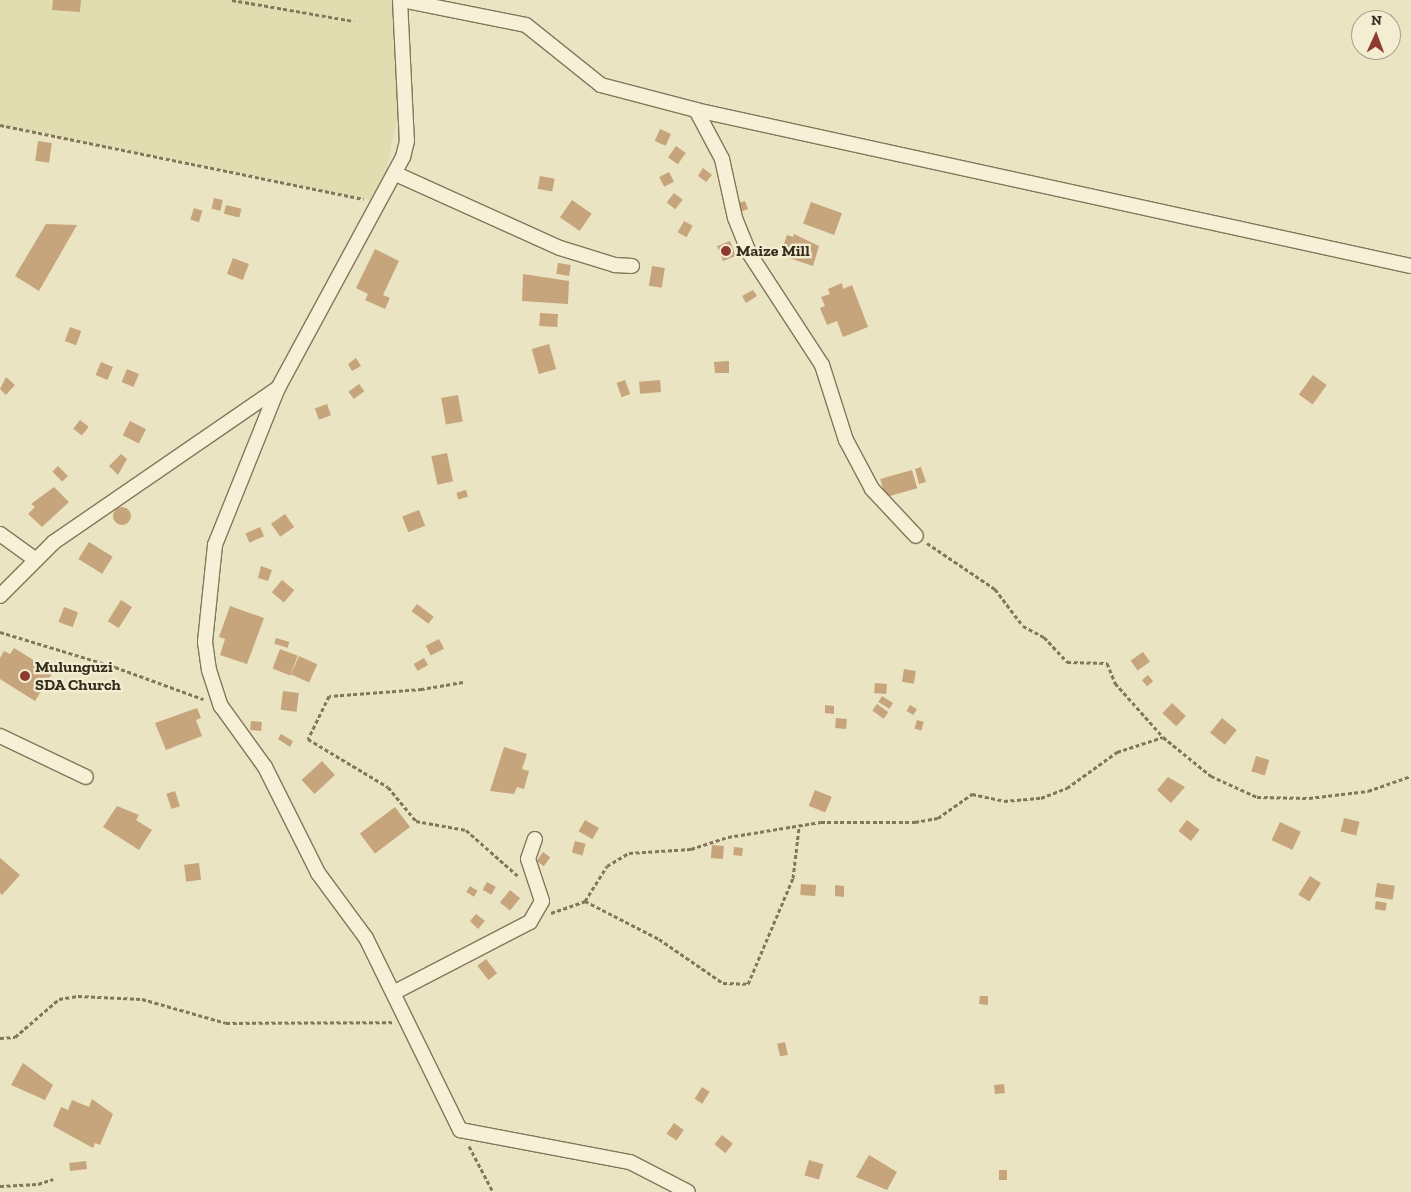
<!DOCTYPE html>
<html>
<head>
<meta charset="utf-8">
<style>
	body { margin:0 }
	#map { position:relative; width:1411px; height:1192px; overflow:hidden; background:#ebe4c3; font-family:"Zilla Slab",serif }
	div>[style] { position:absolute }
	.farmland>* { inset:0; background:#e0deb1 }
	.building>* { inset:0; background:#c6a47c; transform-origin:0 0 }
	.round { border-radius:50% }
	.path>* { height:3px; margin-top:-1.5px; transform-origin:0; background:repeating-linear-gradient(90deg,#84765b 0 4px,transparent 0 6.5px) }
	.roads { filter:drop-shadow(1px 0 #84765b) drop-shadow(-1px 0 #84765b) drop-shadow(0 1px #84765b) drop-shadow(0 -1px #84765b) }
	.minor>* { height:14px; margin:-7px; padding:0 7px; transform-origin:7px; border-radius:7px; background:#f6f0d6 }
	.dots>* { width:14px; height:14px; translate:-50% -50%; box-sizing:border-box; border:2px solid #f3edd2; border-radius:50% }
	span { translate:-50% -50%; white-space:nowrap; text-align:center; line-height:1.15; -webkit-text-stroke:4.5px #f3edd2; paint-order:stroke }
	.poi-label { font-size:16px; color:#352c1e; font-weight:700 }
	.left { translate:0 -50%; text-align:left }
	.north { position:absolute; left:1351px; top:10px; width:50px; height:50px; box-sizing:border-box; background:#f3edd2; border:1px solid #a7a08a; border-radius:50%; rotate:2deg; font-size:14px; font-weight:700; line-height:20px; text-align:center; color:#352c1e }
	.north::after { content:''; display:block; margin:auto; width:18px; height:22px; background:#8e3a30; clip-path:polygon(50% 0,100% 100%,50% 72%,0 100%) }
</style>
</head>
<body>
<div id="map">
	<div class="farmland">
		<i style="clip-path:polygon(0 0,401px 0,397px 119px,380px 202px,0 125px)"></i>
	</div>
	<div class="building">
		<i style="clip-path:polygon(53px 0,81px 0,80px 12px,52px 10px)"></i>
		<i style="left:660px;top:129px;width:12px;height:13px;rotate:24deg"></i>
		<i style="left:38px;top:141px;width:14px;height:20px;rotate:8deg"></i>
		<i style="left:676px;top:146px;width:12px;height:14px;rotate:35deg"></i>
		<i style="clip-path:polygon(703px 168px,712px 175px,706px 182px,698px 176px)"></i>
		<i style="left:669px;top:172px;width:11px;height:11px;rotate:63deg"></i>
		<i style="left:540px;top:176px;width:15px;height:13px;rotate:11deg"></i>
		<i style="left:674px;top:193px;width:11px;height:12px;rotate:38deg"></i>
		<i style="left:214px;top:198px;width:9px;height:11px;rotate:13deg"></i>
		<i style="left:572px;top:200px;width:24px;height:21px;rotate:35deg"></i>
		<i style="clip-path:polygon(745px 201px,748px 209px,738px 213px,734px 204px)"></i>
		<i style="left:811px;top:202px;width:33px;height:23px;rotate:20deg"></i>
		<i style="left:226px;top:205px;width:16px;height:9px;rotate:14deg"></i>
		<i style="left:194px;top:208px;width:9px;height:12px;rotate:18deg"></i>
		<i style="left:684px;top:221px;width:10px;height:13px;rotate:29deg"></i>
		<i style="clip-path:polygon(46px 224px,77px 225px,39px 291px,15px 276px)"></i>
		<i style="clip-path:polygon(794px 234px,819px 246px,813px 266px,780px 255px,787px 235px,793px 237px)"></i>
		<i style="left:730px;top:241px;width:16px;height:14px;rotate:68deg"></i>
		<i style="clip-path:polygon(375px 249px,399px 261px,383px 295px,390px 298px,385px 309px,365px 300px,368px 294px,356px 288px)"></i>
		<i style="left:233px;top:258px;width:17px;height:17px;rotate:21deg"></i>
		<i style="left:558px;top:263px;width:13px;height:11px;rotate:9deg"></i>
		<i style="left:652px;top:266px;width:13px;height:20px;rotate:9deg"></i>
		<i style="clip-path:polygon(523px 274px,569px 281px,568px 304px,522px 301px)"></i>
		<i style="clip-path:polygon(842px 283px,843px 289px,852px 285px,868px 327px,843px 337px,837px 321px,827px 325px,820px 308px,825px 306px,821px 297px,830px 294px,828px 289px)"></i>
		<i style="clip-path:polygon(753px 290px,757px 296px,746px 303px,742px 296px)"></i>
		<i style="left:540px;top:313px;width:18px;height:13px;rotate:3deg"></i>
		<i style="left:70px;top:327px;width:12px;height:15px;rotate:20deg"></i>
		<i style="left:549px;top:344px;width:26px;height:18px;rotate:74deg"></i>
		<i style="clip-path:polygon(356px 358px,361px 366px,352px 371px,348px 364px)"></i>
		<i style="clip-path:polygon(729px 361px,729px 373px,715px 373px,714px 362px)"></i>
		<i style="left:101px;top:362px;width:13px;height:14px;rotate:23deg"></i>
		<i style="left:127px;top:369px;width:13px;height:14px;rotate:23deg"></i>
		<i style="left:1313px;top:375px;width:17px;height:24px;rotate:36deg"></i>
		<i style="clip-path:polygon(6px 377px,15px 385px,6px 395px,0 389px)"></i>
		<i style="left:625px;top:380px;width:15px;height:9px;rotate:70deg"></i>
		<i style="left:660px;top:380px;width:12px;height:21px;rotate:85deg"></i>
		<i style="left:359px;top:384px;width:9px;height:13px;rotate:54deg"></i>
		<i style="left:458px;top:395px;width:27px;height:17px;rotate:80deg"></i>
		<i style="left:327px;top:404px;width:12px;height:13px;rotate:70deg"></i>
		<i style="left:80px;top:420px;width:11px;height:11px;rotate:38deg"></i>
		<i style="left:130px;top:421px;width:18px;height:16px;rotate:27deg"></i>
		<i style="left:447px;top:453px;width:29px;height:16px;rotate:78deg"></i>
		<i style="clip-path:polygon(121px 454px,127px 459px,118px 475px,109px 466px)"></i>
		<i style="left:58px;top:466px;width:14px;height:8px;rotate:45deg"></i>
		<i style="clip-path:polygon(921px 467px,926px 482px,919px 484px,915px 469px)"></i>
		<i style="left:912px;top:470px;width:19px;height:33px;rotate:74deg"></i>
		<i style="clip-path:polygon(54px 487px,69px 502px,42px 527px,28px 514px,35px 507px,31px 504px)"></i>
		<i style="left:466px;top:490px;width:7px;height:10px;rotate:74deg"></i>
		<i class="round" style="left:113px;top:507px;width:18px;height:18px"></i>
		<i style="left:419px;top:510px;width:17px;height:18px;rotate:69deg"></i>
		<i style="left:285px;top:514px;width:16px;height:17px;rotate:55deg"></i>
		<i style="left:260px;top:527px;width:10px;height:16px;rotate:66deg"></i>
		<i style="left:89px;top:542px;width:28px;height:20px;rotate:32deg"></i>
		<i style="clip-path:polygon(261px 566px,272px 570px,268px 581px,258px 578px)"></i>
		<i style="left:282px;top:580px;width:16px;height:16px;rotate:40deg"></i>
		<i style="left:121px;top:600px;width:13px;height:25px;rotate:32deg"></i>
		<i style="left:417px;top:604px;width:21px;height:9px;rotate:37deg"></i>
		<i style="clip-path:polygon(230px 606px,264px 618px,247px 664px,220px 655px,225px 639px,219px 637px)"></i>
		<i style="left:64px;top:607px;width:15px;height:16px;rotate:20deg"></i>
		<i style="left:276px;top:638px;width:14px;height:6px;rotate:17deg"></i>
		<i style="left:439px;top:639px;width:11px;height:15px;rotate:63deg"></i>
		<i style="clip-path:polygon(14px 648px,53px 672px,35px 701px,0 679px,0 658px,4px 651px,10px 654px)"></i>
		<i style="left:280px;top:649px;width:19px;height:21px;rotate:21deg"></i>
		<i style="left:1143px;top:652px;width:12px;height:15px;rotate:55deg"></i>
		<i style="left:299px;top:656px;width:20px;height:20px;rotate:24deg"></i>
		<i style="left:424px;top:658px;width:8px;height:12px;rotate:60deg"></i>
		<i style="left:904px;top:669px;width:12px;height:13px;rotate:9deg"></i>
		<i style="left:1148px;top:675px;width:8px;height:8px;rotate:50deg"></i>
		<i style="left:875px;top:683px;width:12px;height:10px;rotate:5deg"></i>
		<i style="left:283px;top:691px;width:16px;height:19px;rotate:7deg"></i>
		<i style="left:882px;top:696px;width:13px;height:7px;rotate:32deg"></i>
		<i style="left:1172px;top:703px;width:19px;height:14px;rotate:43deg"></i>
		<i style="left:877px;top:704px;width:14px;height:8px;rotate:36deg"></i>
		<i style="clip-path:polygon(825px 705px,834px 706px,834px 714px,825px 713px)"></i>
		<i style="left:910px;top:705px;width:8px;height:7px;rotate:30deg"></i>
		<i style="clip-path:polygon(197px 708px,201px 718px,196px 720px,202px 736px,166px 750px,155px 723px)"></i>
		<i style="left:836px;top:718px;width:11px;height:10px;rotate:5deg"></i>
		<i style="left:1222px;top:718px;width:19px;height:19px;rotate:39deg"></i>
		<i style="left:917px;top:720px;width:7px;height:9px;rotate:16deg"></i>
		<i style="left:251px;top:721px;width:11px;height:9px;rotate:5deg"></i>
		<i style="clip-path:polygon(281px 734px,293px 741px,290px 747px,278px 739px)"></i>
		<i style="clip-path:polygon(504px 747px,527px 754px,522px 769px,529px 771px,524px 789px,517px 787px,514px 794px,490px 791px)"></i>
		<i style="left:1256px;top:756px;width:14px;height:16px;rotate:17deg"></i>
		<i style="left:322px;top:761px;width:19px;height:28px;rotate:47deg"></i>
		<i style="clip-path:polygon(1168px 777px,1185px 787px,1171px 803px,1157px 790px)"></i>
		<i style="left:815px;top:790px;width:18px;height:17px;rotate:22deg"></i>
		<i style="left:175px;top:791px;width:16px;height:9px;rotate:72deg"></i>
		<i style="clip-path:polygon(117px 806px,139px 815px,136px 820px,152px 830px,139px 850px,103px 827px)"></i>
		<i style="left:395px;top:807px;width:25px;height:44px;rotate:53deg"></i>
		<i style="left:1344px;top:818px;width:16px;height:14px;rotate:14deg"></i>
		<i style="left:585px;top:820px;width:16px;height:13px;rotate:30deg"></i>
		<i style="left:1187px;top:820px;width:16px;height:14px;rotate:38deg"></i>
		<i style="left:1280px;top:822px;width:23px;height:20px;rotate:25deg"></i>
		<i style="left:575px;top:841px;width:11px;height:12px;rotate:15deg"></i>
		<i style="left:712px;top:845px;width:12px;height:13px;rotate:5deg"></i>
		<i style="left:734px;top:847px;width:9px;height:8px;rotate:6deg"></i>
		<i style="left:543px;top:852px;width:9px;height:11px;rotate:36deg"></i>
		<i style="clip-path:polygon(0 858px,20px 875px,2px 895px,0 893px)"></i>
		<i style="left:199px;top:863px;width:17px;height:15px;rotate:83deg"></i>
		<i style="left:1310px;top:876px;width:13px;height:22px;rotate:32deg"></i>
		<i style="left:487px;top:882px;width:10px;height:9px;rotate:29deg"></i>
		<i style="left:1377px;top:883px;width:18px;height:14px;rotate:9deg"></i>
		<i style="left:801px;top:884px;width:15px;height:11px;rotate:4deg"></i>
		<i style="clip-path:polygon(835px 885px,844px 886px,844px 897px,835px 896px)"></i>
		<i style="left:470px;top:886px;width:9px;height:7px;rotate:32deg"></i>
		<i style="left:510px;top:890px;width:13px;height:16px;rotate:39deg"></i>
		<i style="left:1376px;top:901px;width:11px;height:8px;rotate:10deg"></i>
		<i style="clip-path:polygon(476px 914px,485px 921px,478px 929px,470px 921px)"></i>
		<i style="left:486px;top:959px;width:18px;height:11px;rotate:52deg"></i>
		<i style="clip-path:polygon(980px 996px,988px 996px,988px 1005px,979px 1004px)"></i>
		<i style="left:785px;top:1042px;width:13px;height:8px;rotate:77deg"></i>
		<i style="clip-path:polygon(23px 1063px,53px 1085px,45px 1100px,11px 1085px)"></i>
		<i style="left:1004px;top:1084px;width:9px;height:10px;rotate:84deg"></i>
		<i style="left:702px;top:1087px;width:9px;height:14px;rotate:32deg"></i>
		<i style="clip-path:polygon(92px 1099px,113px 1114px,100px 1145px,95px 1143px,93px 1148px,53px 1126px,61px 1107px,68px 1110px,72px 1100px,89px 1107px)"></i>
		<i style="left:674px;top:1123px;width:12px;height:13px;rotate:35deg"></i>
		<i style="left:722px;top:1135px;width:14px;height:12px;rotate:39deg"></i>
		<i style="clip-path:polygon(869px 1155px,897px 1172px,887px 1190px,856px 1177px)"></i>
		<i style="left:809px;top:1160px;width:15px;height:16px;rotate:16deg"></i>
		<i style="left:86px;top:1161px;width:8px;height:17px;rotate:83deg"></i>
		<i style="left:999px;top:1170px;width:8px;height:10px"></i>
	</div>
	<div class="path">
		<i style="left:232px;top:0;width:124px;rotate:9.8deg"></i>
		<i style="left:0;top:125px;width:371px;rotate:11.5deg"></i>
		<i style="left:927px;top:543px;width:82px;rotate:34.1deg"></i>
		<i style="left:995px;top:589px;width:46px;rotate:52.9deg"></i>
		<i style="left:1023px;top:626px;width:24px;rotate:28deg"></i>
		<i style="left:1044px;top:637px;width:34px;rotate:47deg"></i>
		<i style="left:1067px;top:662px;width:40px;rotate:1.4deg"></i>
		<i style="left:1107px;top:663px;width:22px;rotate:68deg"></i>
		<i style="left:1115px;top:683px;width:72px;rotate:48.4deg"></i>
		<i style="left:1163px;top:737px;width:62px;rotate:39.1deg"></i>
		<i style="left:1211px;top:776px;width:51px;rotate:24.5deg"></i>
		<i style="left:1257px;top:797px;width:52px;rotate:1.1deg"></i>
		<i style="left:1309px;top:798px;width:59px;rotate:-6.8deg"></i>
		<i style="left:1368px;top:791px;width:46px;rotate:-19.2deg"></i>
		<i style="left:0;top:632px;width:120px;rotate:16.9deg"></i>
		<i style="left:115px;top:667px;width:94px;rotate:20deg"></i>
		<i style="left:463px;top:682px;width:42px;rotate:170.3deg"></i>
		<i style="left:422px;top:689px;width:93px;rotate:175.7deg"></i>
		<i style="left:329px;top:696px;width:48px;rotate:116deg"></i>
		<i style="left:308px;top:739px;width:93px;rotate:31deg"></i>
		<i style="left:388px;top:787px;width:44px;rotate:50.5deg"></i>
		<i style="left:416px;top:821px;width:51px;rotate:10.2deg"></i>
		<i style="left:466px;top:830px;width:69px;rotate:41.5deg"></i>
		<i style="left:585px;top:901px;width:41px;rotate:-57.8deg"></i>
		<i style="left:607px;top:866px;width:26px;rotate:-31deg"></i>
		<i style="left:629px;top:853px;width:62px;rotate:-3.7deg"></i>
		<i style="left:691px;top:849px;width:39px;rotate:-18deg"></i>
		<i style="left:728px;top:837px;width:94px;rotate:-9.2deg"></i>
		<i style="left:821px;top:822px;width:94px"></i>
		<i style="left:915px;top:822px;width:23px;rotate:-10deg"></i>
		<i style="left:938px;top:818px;width:42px;rotate:-35.2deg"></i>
		<i style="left:972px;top:794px;width:33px;rotate:12deg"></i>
		<i style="left:1004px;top:801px;width:37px;rotate:-5deg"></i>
		<i style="left:1041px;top:798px;width:28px;rotate:-21deg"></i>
		<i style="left:1067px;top:788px;width:62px;rotate:-35.8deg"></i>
		<i style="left:1117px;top:752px;width:48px;rotate:-18.1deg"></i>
		<i style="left:551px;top:913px;width:36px;rotate:-19deg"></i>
		<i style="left:585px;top:901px;width:83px;rotate:27.2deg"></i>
		<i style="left:659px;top:939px;width:78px;rotate:34.5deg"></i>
		<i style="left:723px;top:983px;width:25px;rotate:2deg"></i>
		<i style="left:748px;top:984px;width:115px;rotate:-67deg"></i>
		<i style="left:793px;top:878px;width:50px;rotate:-83.2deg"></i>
		<i style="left:0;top:1038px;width:15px;rotate:-4deg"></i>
		<i style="left:15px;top:1037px;width:58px;rotate:-40.8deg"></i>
		<i style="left:59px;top:999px;width:19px;rotate:-9deg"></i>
		<i style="left:78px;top:996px;width:64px;rotate:2.7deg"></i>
		<i style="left:142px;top:999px;width:87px;rotate:15.9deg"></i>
		<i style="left:226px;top:1023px;width:166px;rotate:-0.3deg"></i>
		<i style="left:469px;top:1146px;width:52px;rotate:62.4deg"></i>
		<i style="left:0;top:1186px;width:38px;rotate:-3deg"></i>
		<i style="left:38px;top:1184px;width:16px;rotate:-18deg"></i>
	</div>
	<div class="roads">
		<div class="minor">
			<i style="left:400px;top:0;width:141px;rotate:87.2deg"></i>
			<i style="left:407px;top:141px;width:16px;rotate:104deg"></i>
			<i style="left:403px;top:157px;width:263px;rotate:118.4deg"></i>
			<i style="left:278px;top:388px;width:169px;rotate:111.9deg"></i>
			<i style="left:215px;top:545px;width:98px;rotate:95.9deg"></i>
			<i style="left:205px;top:642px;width:28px;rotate:82deg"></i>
			<i style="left:209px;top:670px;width:38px;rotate:72deg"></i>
			<i style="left:221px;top:706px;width:75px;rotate:54.2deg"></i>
			<i style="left:265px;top:767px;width:119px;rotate:63.4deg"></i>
			<i style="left:318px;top:873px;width:81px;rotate:53.6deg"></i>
			<i style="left:366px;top:938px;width:214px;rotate:63.9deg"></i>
			<i style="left:460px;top:1130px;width:173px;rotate:10.7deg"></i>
			<i style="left:630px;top:1162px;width:65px;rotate:27.3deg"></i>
			<i style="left:401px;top:0;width:127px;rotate:11.3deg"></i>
			<i style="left:526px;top:25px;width:96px;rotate:38.7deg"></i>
			<i style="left:601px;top:85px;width:98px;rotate:14.7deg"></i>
			<i style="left:696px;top:110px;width:732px;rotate:12.31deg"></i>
			<i style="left:696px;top:110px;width:55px;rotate:62deg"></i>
			<i style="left:722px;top:159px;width:60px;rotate:77.6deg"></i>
			<i style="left:735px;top:218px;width:38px;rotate:68deg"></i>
			<i style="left:749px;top:253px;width:134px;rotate:56.9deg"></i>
			<i style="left:822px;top:365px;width:79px;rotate:72.3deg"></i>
			<i style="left:846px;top:440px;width:55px;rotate:62deg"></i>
			<i style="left:872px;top:489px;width:64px;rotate:46.9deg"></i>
			<i style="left:396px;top:174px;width:180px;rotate:24.3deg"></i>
			<i style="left:560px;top:248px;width:58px;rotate:17.2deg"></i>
			<i style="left:615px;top:265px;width:17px;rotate:3deg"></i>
			<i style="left:0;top:534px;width:44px;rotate:35.8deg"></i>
			<i style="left:0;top:596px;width:76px;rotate:-45deg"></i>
			<i style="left:54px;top:542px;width:272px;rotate:-34.5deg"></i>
			<i style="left:0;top:736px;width:95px;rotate:25.5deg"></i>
			<i style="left:395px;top:992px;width:152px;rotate:-27.4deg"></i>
			<i style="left:530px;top:922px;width:24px;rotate:-60deg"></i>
			<i style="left:542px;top:901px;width:44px;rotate:-108.4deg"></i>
			<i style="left:528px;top:859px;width:21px;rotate:-71deg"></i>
		</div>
	</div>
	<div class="dots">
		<i style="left:726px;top:251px;background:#8e3a30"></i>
		<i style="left:25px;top:676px;background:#8e3a30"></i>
	</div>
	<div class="poi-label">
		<span class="left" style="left:736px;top:251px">Maize Mill</span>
		<span class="left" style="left:35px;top:676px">Mulunguzi<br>SDA Church</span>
	</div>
	<div class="north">N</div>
</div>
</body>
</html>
